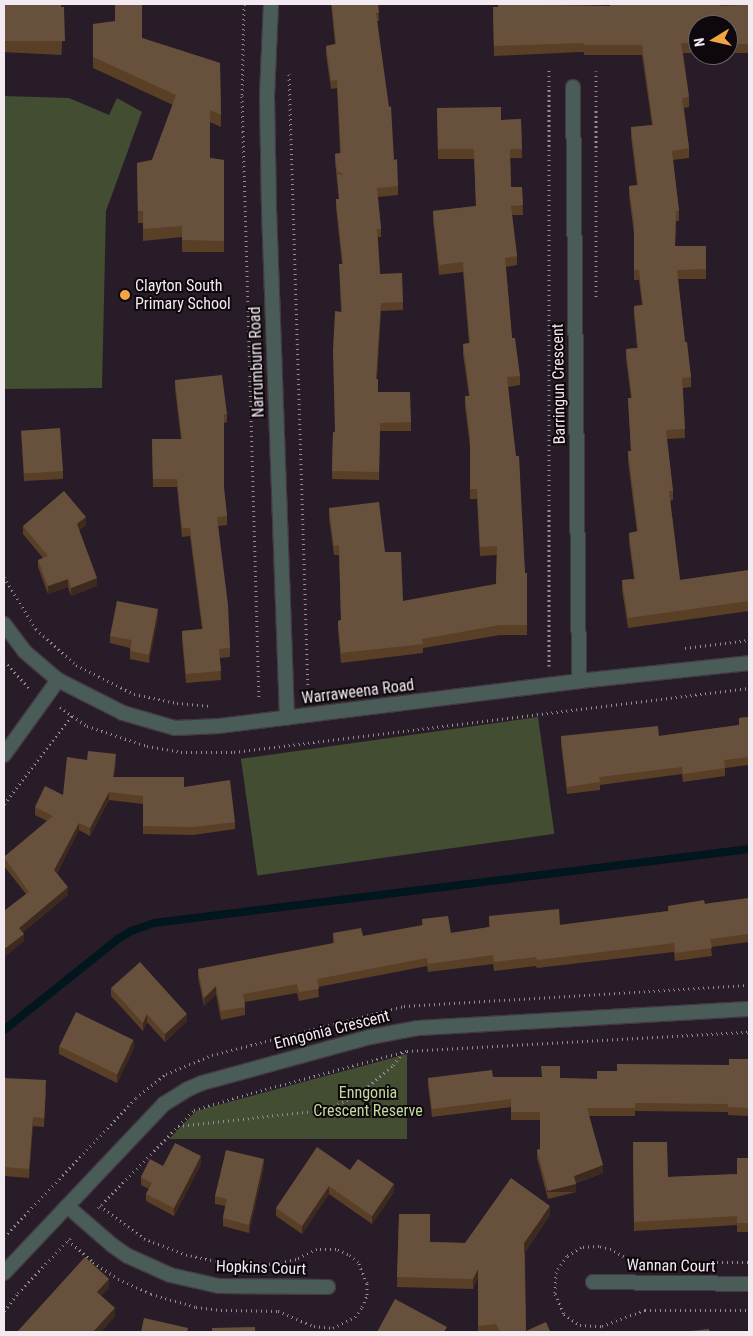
<!DOCTYPE html>
<html>
<head>
<meta charset="utf-8">
<style>
	body { margin:0 }
	#map { position:relative; width:753px; height:1336px; overflow:hidden; background:#281c28; font-family:"Roboto Condensed",sans-serif }
	div>[style] { position:absolute }
	.green>* { inset:0; background:#424d31; transform-origin:0 0 }
	.stream>* { height:8px; margin:-4px; padding:0 4px; transform-origin:4px; border-radius:4px; background:#01161d }
	.path>* { height:3px; margin-top:-1.5px; transform-origin:0; background:repeating-linear-gradient(90deg,#958b95 0 1px,transparent 0 5px) }
	.roads { filter:drop-shadow(1px 0 #443944) drop-shadow(-1px 0 #443944) drop-shadow(0 1px #443944) drop-shadow(0 -1px #443944) }
	.minor>* { height:14px; margin:-7px; padding:0 7px; transform-origin:7px; border-radius:7px; background:#495c57 }
	.wall>* { inset:0; background:#583f26; transform-origin:0 0 }
	.shaded-wall>* { inset:0; background:#3e291e; transform-origin:0 0 }
	.building>* { inset:0; background:#68513c; transform-origin:0 0 }
	.dots>* { width:14px; height:14px; translate:-50% -50%; box-sizing:border-box; border:2px solid #0e080d; border-radius:50% }
	span { translate:-50% -50%; white-space:nowrap; text-align:center; line-height:1.15; -webkit-text-stroke:4px #0e080d; paint-order:stroke }
	.poi-label { font-size:16px; color:#f2e9f1 }
	.left { translate:0 -50%; text-align:left }
	.street-label { font-size:16px; color:#f2e9f1 }
	.park-label { font-size:16px; color:#c2da9e }
	.frame { position:absolute; inset:0; border:5px solid #f2e9f1; pointer-events:none }
	.north { position:absolute; left:688px; top:15px; width:50px; height:50px; box-sizing:border-box; background:#0e080d; border:1px solid #696268; border-radius:50%; rotate:261deg; font-size:14px; font-weight:700; line-height:20px; text-align:center; color:#f2e9f1 }
	.north::after { content:''; display:block; margin:auto; width:18px; height:22px; background:#f2a541; clip-path:polygon(50% 0,100% 100%,50% 72%,0 100%) }
</style>
</head>
<body>
<div id="map">
	<div class="green">
		<i style="clip-path:polygon(4px 96px,69px 98px,109px 115px,117px 98px,142px 112px,106px 211px,102px 388px,4px 389px)"></i>
		<i style="left:538px;top:717px;width:118px;height:300px;rotate:82deg"></i>
		<i style="clip-path:polygon(407px 1054px,407px 1139px,169px 1139px,196px 1111px)"></i>
	</div>
	<div class="stream">
		<i style="left:4px;top:1030px;width:146px;rotate:-38.6deg"></i>
		<i style="left:118px;top:939px;width:15px;rotate:-32deg"></i>
		<i style="left:131px;top:931px;width:24px;rotate:-19deg"></i>
		<i style="left:154px;top:923px;width:600px;rotate:-7.09deg"></i>
	</div>
	<div class="path">
		<i style="left:244px;top:4px;width:92px;rotate:91.2deg"></i>
		<i style="left:242px;top:96px;width:604px;rotate:88.39deg"></i>
		<i style="left:549px;top:70px;width:596px;rotate:90deg"></i>
		<i style="left:596px;top:71px;width:226px;rotate:90deg"></i>
		<i style="left:289px;top:74px;width:620px;rotate:88.24deg"></i>
		<i style="left:4px;top:577px;width:61px;rotate:58.4deg"></i>
		<i style="left:36px;top:629px;width:54px;rotate:42deg"></i>
		<i style="left:76px;top:665px;width:65px;rotate:26.6deg"></i>
		<i style="left:134px;top:694px;width:44px;rotate:11.8deg"></i>
		<i style="left:177px;top:703px;width:33px;rotate:5deg"></i>
		<i style="left:685px;top:648px;width:64px;rotate:-7.1deg"></i>
		<i style="left:4px;top:661px;width:37px;rotate:47deg"></i>
		<i style="left:60px;top:707px;width:33px;rotate:35deg"></i>
		<i style="left:87px;top:726px;width:63px;rotate:18.4deg"></i>
		<i style="left:147px;top:746px;width:35px;rotate:10deg"></i>
		<i style="left:181px;top:752px;width:53px"></i>
		<i style="left:234px;top:752px;width:519px;rotate:-7.08deg"></i>
		<i style="left:4px;top:804px;width:112px;rotate:-52.6deg"></i>
		<i style="left:178px;top:1126px;width:147px;rotate:-6.3deg"></i>
		<i style="left:324px;top:1110px;width:36px;rotate:-23deg"></i>
		<i style="left:357px;top:1096px;width:48px;rotate:-40.7deg"></i>
		<i style="left:393px;top:1065px;width:16px;rotate:-52deg"></i>
		<i style="left:98px;top:1208px;width:137px;rotate:-45.6deg"></i>
		<i style="left:194px;top:1110px;width:59px;rotate:-16.6deg"></i>
		<i style="left:251px;top:1093px;width:162px;rotate:-15.1deg"></i>
		<i style="left:407px;top:1051px;width:343px;rotate:-3.2deg"></i>
		<i style="left:4px;top:1237px;width:192px;rotate:-46.5deg"></i>
		<i style="left:136px;top:1098px;width:38px;rotate:-39deg"></i>
		<i style="left:166px;top:1074px;width:50px;rotate:-22.4deg"></i>
		<i style="left:212px;top:1055px;width:198px;rotate:-14.3deg"></i>
		<i style="left:404px;top:1006px;width:346px;rotate:-3.5deg"></i>
		<i style="left:68px;top:1240px;width:33px;rotate:41deg"></i>
		<i style="left:93px;top:1262px;width:30px;rotate:34deg"></i>
		<i style="left:118px;top:1279px;width:36px;rotate:24deg"></i>
		<i style="left:151px;top:1294px;width:47px;rotate:16.1deg"></i>
		<i style="left:196px;top:1307px;width:25px;rotate:7deg"></i>
		<i style="left:221px;top:1310px;width:57px;rotate:1deg"></i>
		<i style="left:278px;top:1311px;width:39px;rotate:23deg"></i>
		<i style="left:314px;top:1326px;width:19px;rotate:6deg"></i>
		<i style="left:333px;top:1328px;width:25px;rotate:-27deg"></i>
		<i style="left:355px;top:1317px;width:12px;rotate:-55deg"></i>
		<i style="left:362px;top:1307px;width:13px;rotate:-67deg"></i>
		<i style="left:367px;top:1295px;width:12px;rotate:-90deg"></i>
		<i style="left:367px;top:1283px;width:23px;rotate:-113deg"></i>
		<i style="left:358px;top:1262px;width:13px;rotate:-141deg"></i>
		<i style="left:348px;top:1254px;width:13px;rotate:-157deg"></i>
		<i style="left:336px;top:1249px;width:19px;rotate:180deg"></i>
		<i style="left:317px;top:1249px;width:23px;rotate:155deg"></i>
		<i style="left:296px;top:1259px;width:22px;rotate:167deg"></i>
		<i style="left:275px;top:1264px;width:54px;rotate:-177.9deg"></i>
		<i style="left:221px;top:1262px;width:35px;rotate:-168deg"></i>
		<i style="left:187px;top:1255px;width:45px;rotate:-159.1deg"></i>
		<i style="left:145px;top:1239px;width:56px;rotate:-143.7deg"></i>
		<i style="left:643px;top:1262px;width:15px;rotate:-169deg"></i>
		<i style="left:628px;top:1259px;width:20px;rotate:-150deg"></i>
		<i style="left:611px;top:1249px;width:12px;rotate:-166deg"></i>
		<i style="left:599px;top:1246px;width:18px;rotate:177deg"></i>
		<i style="left:581px;top:1247px;width:17px;rotate:147deg"></i>
		<i style="left:567px;top:1256px;width:19px;rotate:125deg"></i>
		<i style="left:556px;top:1272px;width:22px;rotate:93deg"></i>
		<i style="left:555px;top:1294px;width:22px;rotate:66deg"></i>
		<i style="left:564px;top:1314px;width:19px;rotate:35deg"></i>
		<i style="left:580px;top:1325px;width:22px;rotate:3deg"></i>
		<i style="left:602px;top:1326px;width:46px;rotate:-20.4deg"></i>
		<i style="left:645px;top:1310px;width:104px"></i>
		<i style="left:702px;top:1262px;width:47px"></i>
		<i style="left:4px;top:1311px;width:23px;rotate:-52deg"></i>
		<i style="left:18px;top:1293px;width:79px;rotate:-46.5deg"></i>
	</div>
	<div class="roads">
		<div class="minor">
			<i style="left:271px;top:4px;width:91px;rotate:92.5deg"></i>
			<i style="left:267px;top:95px;width:114px;rotate:89deg"></i>
			<i style="left:269px;top:209px;width:509px;rotate:87.97deg"></i>
			<i style="left:573px;top:87px;width:594px;rotate:89.42deg"></i>
			<i style="left:4px;top:624px;width:34px;rotate:53deg"></i>
			<i style="left:24px;top:651px;width:45px;rotate:40.5deg"></i>
			<i style="left:58px;top:680px;width:73px;rotate:26.9deg"></i>
			<i style="left:123px;top:713px;width:54px;rotate:16.1deg"></i>
			<i style="left:175px;top:728px;width:44px;rotate:-2.6deg"></i>
			<i style="left:219px;top:726px;width:363px;rotate:-7.1deg"></i>
			<i style="left:579px;top:681px;width:171px;rotate:-6deg"></i>
			<i style="left:4px;top:755px;width:92px;rotate:-54.2deg"></i>
			<i style="left:67px;top:1206px;width:60px;rotate:40.9deg"></i>
			<i style="left:112px;top:1245px;width:19px;rotate:35deg"></i>
			<i style="left:128px;top:1256px;width:46px;rotate:24.3deg"></i>
			<i style="left:170px;top:1275px;width:50px;rotate:12.7deg"></i>
			<i style="left:219px;top:1286px;width:109px;rotate:0.5deg"></i>
			<i style="left:4px;top:1273px;width:233px;rotate:-46.6deg"></i>
			<i style="left:164px;top:1104px;width:26px;rotate:-32deg"></i>
			<i style="left:186px;top:1090px;width:17px;rotate:-24deg"></i>
			<i style="left:202px;top:1083px;width:174px;rotate:-15.3deg"></i>
			<i style="left:370px;top:1037px;width:48px;rotate:-10.8deg"></i>
			<i style="left:417px;top:1028px;width:333px;rotate:-3.3deg"></i>
			<i style="left:593px;top:1282px;width:156px;rotate:0.7deg"></i>
		</div>
	</div>
	<div class="wall">
		<i style="left:4px;top:4px;width:60px;height:48px;rotate:3deg"></i>
		<i style="clip-path:polygon(331px 4px,378px 4px,379px 21px,377px 21px,394px 160px,398px 186px,398px 195px,378px 197px,381px 229px,381px 237px,378px 237px,380px 274px,403px 302px,403px 310px,381px 311px,377px 379px,378px 392px,411px 422px,411px 431px,380px 431px,379px 480px,332px 479px,333px 432px,335px 432px,341px 312px,339px 264px,342px 264px,336px 208px,336px 199px,339px 199px,335px 162px,335px 154px,340px 153px,337px 88px,331px 89px,326px 54px,326px 46px,335px 44px)"></i>
		<i style="clip-path:polygon(498px 4px,539px 4px,539px 5px,610px 6px,749px 5px,749px 53px,728px 53px,728px 25px,698px 25px,698px 53px,683px 53px,689px 97px,689px 107px,684px 108px,689px 148px,689px 158px,673px 160px,679px 211px,679px 221px,676px 221px,675px 246px,706px 246px,706px 279px,678px 279px,685px 342px,691px 377px,691px 387px,683px 388px,685px 438px,667px 439px,673px 491px,673px 500px,670px 501px,680px 580px,749px 570px,749px 611px,628px 628px,622px 590px,622px 580px,634px 579px,629px 542px,629px 533px,637px 532px,628px 461px,628px 451px,631px 451px,628px 398px,631px 398px,626px 359px,626px 349px,637px 348px,634px 315px,634px 306px,642px 305px,639px 280px,634px 280px,634px 234px,629px 196px,629px 186px,637px 185px,631px 137px,631px 127px,652px 125px,642px 55px,584px 55px,584px 52px,494px 56px,493px 17px,498px 7px)"></i>
		<i style="clip-path:polygon(93px 24px,142px 38px,220px 63px,221px 127px,210px 122px,210px 158px,224px 160px,224px 252px,182px 252px,182px 237px,143px 241px,143px 223px,138px 223px,137px 163px,152px 160px,173px 105px,93px 68px)"></i>
		<i style="clip-path:polygon(437px 108px,501px 120px,521px 119px,522px 158px,510px 158px,511px 187px,522px 187px,523px 215px,512px 215px,517px 256px,517px 265px,506px 267px,512px 338px,520px 376px,520px 385px,508px 387px,525px 573px,527px 573px,527px 635px,500px 635px,423px 648px,423px 653px,341px 663px,338px 630px,338px 621px,341px 620px,339px 555px,334px 555px,329px 518px,329px 508px,385px 552px,403px 601px,496px 584px,497px 555px,480px 556px,477px 499px,470px 499px,470px 447px,465px 406px,465px 396px,469px 396px,463px 354px,463px 344px,469px 343px,463px 272px,439px 275px,433px 221px,433px 211px,476px 206px,474px 159px,438px 159px)"></i>
		<i style="clip-path:polygon(175px 380px,227px 414px,227px 422px,224px 423px,224px 488px,227px 516px,227px 525px,218px 526px,230px 648px,230px 657px,220px 658px,221px 680px,186px 683px,182px 640px,182px 631px,202px 629px,190px 536px,182px 537px,177px 487px,153px 487px,152px 439px,181px 439px,175px 389px)"></i>
		<i style="clip-path:polygon(21px 430px,63px 471px,63px 479px,24px 481px)"></i>
		<i style="clip-path:polygon(86px 525px,79px 530px,97px 586px,71px 596px,68px 587px,48px 594px,38px 567px,38px 560px,43px 558px,23px 534px,23px 526px)"></i>
		<i style="clip-path:polygon(158px 617px,149px 663px,130px 659px,130px 648px,110px 643px,110px 636px)"></i>
		<i style="clip-path:polygon(749px 717px,749px 765px,725px 768px,725px 776px,683px 782px,682px 774px,600px 785px,600px 790px,567px 794px,561px 744px,561px 736px,659px 736px,739px 725px,739px 718px)"></i>
		<i style="clip-path:polygon(87px 760px,116px 762px,114px 777px,184px 787px,235px 822px,235px 829px,193px 835px,143px 834px,143px 804px,109px 800px,90px 836px,79px 830px,57px 873px,68px 895px,23px 932px,24px 941px,4px 957px,4px 911px,26px 894px,4px 866px,4px 857px,47px 821px,35px 815px,35px 807px,63px 795px)"></i>
		<i style="clip-path:polygon(749px 898px,749px 942px,711px 947px,712px 956px,675px 961px,674px 952px,537px 968px,536px 966px,494px 971px,493px 964px,428px 972px,427px 966px,318px 987px,319px 997px,299px 1001px,297px 993px,245px 1002px,245px 1015px,221px 1020px,216px 994px,204px 1006px,198px 977px,198px 969px,333px 943px,333px 933px,363px 936px,422px 926px,422px 919px,451px 933px,489px 927px,489px 916px,560px 925px,668px 911px,668px 906px,705px 904px)"></i>
		<i style="clip-path:polygon(111px 988px,187px 1021px,165px 1042px,147px 1022px,143px 1031px,111px 996px)"></i>
		<i style="clip-path:polygon(59px 1046px,134px 1048px,117px 1083px,59px 1054px)"></i>
		<i style="clip-path:polygon(749px 1059px,749px 1116px,728px 1115px,728px 1112px,635px 1111px,635px 1116px,589px 1116px,603px 1173px,576px 1183px,576px 1192px,548px 1199px,537px 1158px,537px 1150px,540px 1149px,540px 1120px,511px 1120px,511px 1107px,432px 1117px,428px 1086px,428px 1078px,493px 1077px,597px 1079px,617px 1071px,729px 1065px)"></i>
		<i style="clip-path:polygon(4px 1078px,46px 1089px,44px 1127px,33px 1126px,29px 1178px,4px 1176px)"></i>
		<i style="clip-path:polygon(633px 1142px,668px 1177px,737px 1174px,749px 1158px,749px 1232px,737px 1232px,737px 1225px,634px 1231px)"></i>
		<i style="clip-path:polygon(201px 1164px,174px 1216px,146px 1201px,146px 1194px,149px 1189px,141px 1185px,141px 1177px,163px 1166px)"></i>
		<i style="clip-path:polygon(264px 1167px,249px 1233px,223px 1226px,223px 1218px,225px 1206px,215px 1204px,215px 1196px)"></i>
		<i style="clip-path:polygon(350px 1170px,394px 1192px,372px 1224px,329px 1194px,302px 1234px,276px 1216px,276px 1208px)"></i>
		<i style="clip-path:polygon(399px 1214px,430px 1242px,465px 1243px,550px 1215px,525px 1252px,526px 1331px,550px 1331px,554px 1332px,478px 1332px,478px 1278px,473px 1289px,397px 1287px)"></i>
	</div>
	<div class="shaded-wall">
		<i style="clip-path:polygon(381px 303px,381px 311px,376px 387px,376px 379px)"></i>
		<i style="clip-path:polygon(86px 517px,86px 525px,77px 532px,77px 524px)"></i>
		<i style="clip-path:polygon(97px 578px,97px 586px,71px 596px,71px 588px)"></i>
		<i style="clip-path:polygon(68px 579px,68px 587px,48px 594px,48px 586px)"></i>
		<i style="clip-path:polygon(158px 609px,158px 617px,149px 663px,149px 655px)"></i>
		<i style="clip-path:polygon(116px 754px,116px 762px,113px 785px,113px 777px)"></i>
		<i style="clip-path:polygon(109px 792px,109px 800px,90px 836px,90px 828px)"></i>
		<i style="clip-path:polygon(79px 823px,79px 830px,54px 878px,54px 870px)"></i>
		<i style="clip-path:polygon(68px 887px,68px 895px,19px 935px,19px 928px)"></i>
		<i style="clip-path:polygon(24px 934px,24px 941px,4px 957px,4px 949px)"></i>
		<i style="clip-path:polygon(216px 986px,216px 994px,204px 1006px,204px 998px)"></i>
		<i style="clip-path:polygon(147px 1014px,147px 1022px,143px 1031px,143px 1023px)"></i>
		<i style="clip-path:polygon(187px 1014px,187px 1021px,165px 1042px,165px 1034px)"></i>
		<i style="clip-path:polygon(134px 1040px,134px 1048px,117px 1083px,117px 1075px)"></i>
		<i style="clip-path:polygon(33px 1117px,33px 1126px,29px 1178px,29px 1169px)"></i>
		<i style="clip-path:polygon(201px 1156px,201px 1164px,174px 1216px,174px 1208px)"></i>
		<i style="clip-path:polygon(264px 1159px,264px 1167px,249px 1233px,249px 1225px)"></i>
		<i style="clip-path:polygon(603px 1165px,603px 1173px,574px 1183px,574px 1176px)"></i>
		<i style="clip-path:polygon(394px 1184px,394px 1192px,372px 1224px,372px 1216px)"></i>
		<i style="left:576px;top:1184px;width:8px;height:29px;rotate:90deg"></i>
		<i style="clip-path:polygon(329px 1186px,329px 1194px,302px 1234px,302px 1226px)"></i>
		<i style="clip-path:polygon(550px 1206px,550px 1215px,524px 1253px,524px 1243px)"></i>
		<i style="clip-path:polygon(478px 1269px,478px 1278px,473px 1289px,473px 1279px)"></i>
		<i style="clip-path:polygon(109px 1279px,109px 1288px,97px 1301px,97px 1292px)"></i>
		<i style="clip-path:polygon(115px 1308px,115px 1317px,101px 1332px,93px 1332px)"></i>
	</div>
	<div class="building">
		<i style="clip-path:polygon(4px 4px,61px 4px,61px 7px,64px 7px,65px 41px,4px 41px)"></i>
		<i style="clip-path:polygon(115px 4px,142px 4px,142px 38px,220px 63px,221px 115px,210px 110px,210px 158px,224px 160px,224px 241px,182px 240px,182px 226px,143px 229px,143px 211px,138px 211px,137px 163px,152px 160px,176px 95px,93px 57px,93px 24px,115px 21px)"></i>
		<i style="clip-path:polygon(332px 4px,378px 4px,379px 13px,376px 13px,389px 107px,391px 106px,394px 160px,397px 159px,398px 186px,377px 188px,381px 229px,377px 229px,380px 274px,402px 273px,403px 302px,381px 303px,376px 379px,378px 379px,378px 392px,410px 392px,411px 422px,380px 423px,379px 472px,332px 471px,333px 432px,335px 432px,333px 351px,335px 311px,342px 312px,339px 264px,343px 264px,336px 199px,339px 199px,337px 174px,344px 175px,337px 171px,335px 154px,341px 153px,337px 80px,331px 81px,326px 46px,336px 44px)"></i>
		<i style="clip-path:polygon(498px 4px,539px 4px,539px 5px,610px 6px,610px 4px,720px 4px,720px 6px,749px 5px,749px 44px,728px 44px,728px 25px,698px 25px,698px 43px,681px 43px,689px 97px,682px 98px,689px 148px,672px 151px,679px 211px,676px 211px,675px 246px,706px 246px,706px 269px,677px 270px,685px 342px,687px 342px,691px 377px,682px 378px,685px 429px,666px 430px,673px 491px,669px 491px,680px 580px,749px 570px,749px 601px,628px 618px,622px 580px,635px 579px,629px 533px,638px 531px,628px 451px,631px 451px,628px 398px,632px 398px,626px 349px,638px 348px,634px 306px,643px 305px,639px 270px,634px 270px,634px 224px,629px 186px,638px 185px,631px 127px,653px 125px,642px 45px,584px 45px,584px 43px,494px 46px,493px 7px,498px 7px)"></i>
		<i style="clip-path:polygon(501px 107px,501px 120px,521px 119px,522px 149px,510px 149px,511px 187px,522px 187px,523px 205px,511px 206px,517px 256px,505px 258px,512px 338px,515px 338px,520px 376px,507px 377px,516px 456px,519px 456px,525px 573px,527px 573px,527px 625px,500px 625px,422px 639px,423px 644px,341px 653px,338px 621px,341px 620px,339px 545px,334px 546px,329px 508px,379px 502px,385px 552px,401px 552px,403px 601px,496px 584px,497px 546px,480px 547px,477px 489px,470px 489px,470px 437px,465px 396px,470px 396px,463px 344px,470px 343px,463px 262px,439px 265px,433px 211px,476px 206px,474px 149px,438px 149px,437px 108px)"></i>
		<i style="clip-path:polygon(222px 375px,227px 414px,224px 414px,224px 488px,227px 516px,217px 517px,228px 605px,230px 648px,219px 649px,221px 671px,186px 674px,182px 631px,203px 629px,190px 528px,182px 528px,177px 479px,153px 479px,152px 439px,182px 439px,175px 380px)"></i>
		<i style="left:60px;top:428px;width:43px;height:39px;rotate:86deg"></i>
		<i style="clip-path:polygon(64px 491px,86px 517px,77px 524px,97px 578px,71px 588px,68px 579px,48px 586px,38px 560px,48px 556px,23px 526px)"></i>
		<i style="clip-path:polygon(117px 601px,158px 609px,149px 655px,130px 651px,132px 640px,110px 636px)"></i>
		<i style="clip-path:polygon(749px 717px,749px 757px,724px 760px,725px 768px,683px 774px,682px 767px,599px 777px,600px 782px,567px 787px,561px 736px,658px 726px,659px 736px,739px 725px,739px 718px)"></i>
		<i style="clip-path:polygon(88px 751px,116px 754px,113px 777px,184px 777px,184px 787px,230px 780px,235px 822px,193px 827px,143px 826px,143px 796px,109px 792px,90px 828px,79px 823px,54px 870px,68px 887px,19px 928px,24px 934px,4px 949px,4px 911px,29px 892px,4px 857px,53px 816px,35px 807px,45px 786px,63px 795px,67px 757px,87px 760px)"></i>
		<i style="clip-path:polygon(749px 898px,749px 934px,710px 939px,712px 948px,675px 953px,674px 943px,537px 960px,536px 957px,494px 962px,493px 955px,428px 964px,427px 958px,317px 979px,319px 989px,299px 992px,297px 984px,243px 994px,245px 1007px,221px 1011px,216px 986px,204px 998px,198px 969px,335px 943px,333px 933px,361px 928px,363px 936px,423px 925px,422px 919px,448px 916px,451px 933px,490px 927px,489px 916px,559px 909px,560px 925px,669px 911px,668px 906px,704px 900px,705px 904px)"></i>
		<i style="clip-path:polygon(140px 962px,187px 1014px,165px 1034px,147px 1014px,143px 1023px,111px 988px)"></i>
		<i style="left:76px;top:1012px;width:64px;height:38px;rotate:26deg"></i>
		<i style="clip-path:polygon(729px 1059px,749px 1059px,749px 1108px,728px 1107px,728px 1104px,635px 1103px,635px 1108px,587px 1108px,603px 1165px,574px 1176px,576px 1184px,548px 1191px,537px 1150px,540px 1149px,540px 1112px,511px 1112px,511px 1099px,432px 1109px,428px 1078px,492px 1070px,493px 1077px,542px 1077px,541px 1066px,560px 1066px,560px 1078px,597px 1079px,597px 1071px,617px 1071px,617px 1064px,729px 1065px)"></i>
		<i style="clip-path:polygon(4px 1078px,46px 1080px,44px 1118px,33px 1117px,29px 1169px,4px 1167px)"></i>
		<i style="clip-path:polygon(633px 1142px,667px 1142px,668px 1177px,737px 1174px,737px 1158px,749px 1158px,749px 1223px,737px 1223px,737px 1216px,634px 1222px)"></i>
		<i style="clip-path:polygon(175px 1143px,201px 1156px,174px 1208px,146px 1194px,152px 1183px,141px 1177px,150px 1159px,163px 1166px)"></i>
		<i style="clip-path:polygon(317px 1147px,350px 1170px,358px 1159px,394px 1184px,372px 1216px,329px 1186px,302px 1226px,276px 1208px)"></i>
		<i style="clip-path:polygon(226px 1150px,264px 1159px,249px 1225px,223px 1218px,227px 1199px,215px 1196px)"></i>
		<i style="clip-path:polygon(511px 1178px,550px 1206px,524px 1243px,526px 1331px,546px 1322px,550px 1331px,554px 1332px,500px 1332px,496px 1324px,478px 1326px,478px 1269px,473px 1279px,397px 1277px,399px 1214px,430px 1214px,430px 1242px,465px 1243px)"></i>
		<i style="clip-path:polygon(85px 1257px,109px 1279px,97px 1292px,115px 1308px,93px 1332px,17px 1332px)"></i>
		<i style="clip-path:polygon(395px 1299px,447px 1327px,444px 1332px,377px 1332px)"></i>
		<i style="clip-path:polygon(144px 1318px,188px 1328px,187px 1332px,141px 1332px)"></i>
		<i style="clip-path:polygon(255px 1327px,255px 1332px,212px 1332px,212px 1328px)"></i>
		<i style="clip-path:polygon(709px 1329px,710px 1332px,681px 1332px)"></i>
	</div>
	<div class="dots">
		<i style="left:125px;top:295px;background:#f2a541"></i>
	</div>
	<div class="poi-label">
		<span class="left" style="left:135px;top:295px">Clayton South<br>Primary School</span>
	</div>
	<div class="street-label">
		<span style="left:257px;top:362px;rotate:-92deg">Narrumburn Road</span>
		<span style="left:559px;top:384px;rotate:-91deg">Barringun Crescent</span>
		<span style="left:358px;top:692px;rotate:-7deg">Warraweena Road</span>
		<span style="left:332px;top:1030px;rotate:-14deg">Enngonia Crescent</span>
		<span style="left:671px;top:1266px;rotate:1deg">Wannan Court</span>
		<span style="left:261px;top:1268px;rotate:2deg">Hopkins Court</span>
	</div>
	<div class="park-label">
		<span style="left:368px;top:1102px">Enngonia<br>Crescent Reserve</span>
	</div>
	<div class="frame"></div>
	<div class="north">N</div>
</div>
</body>
</html>
